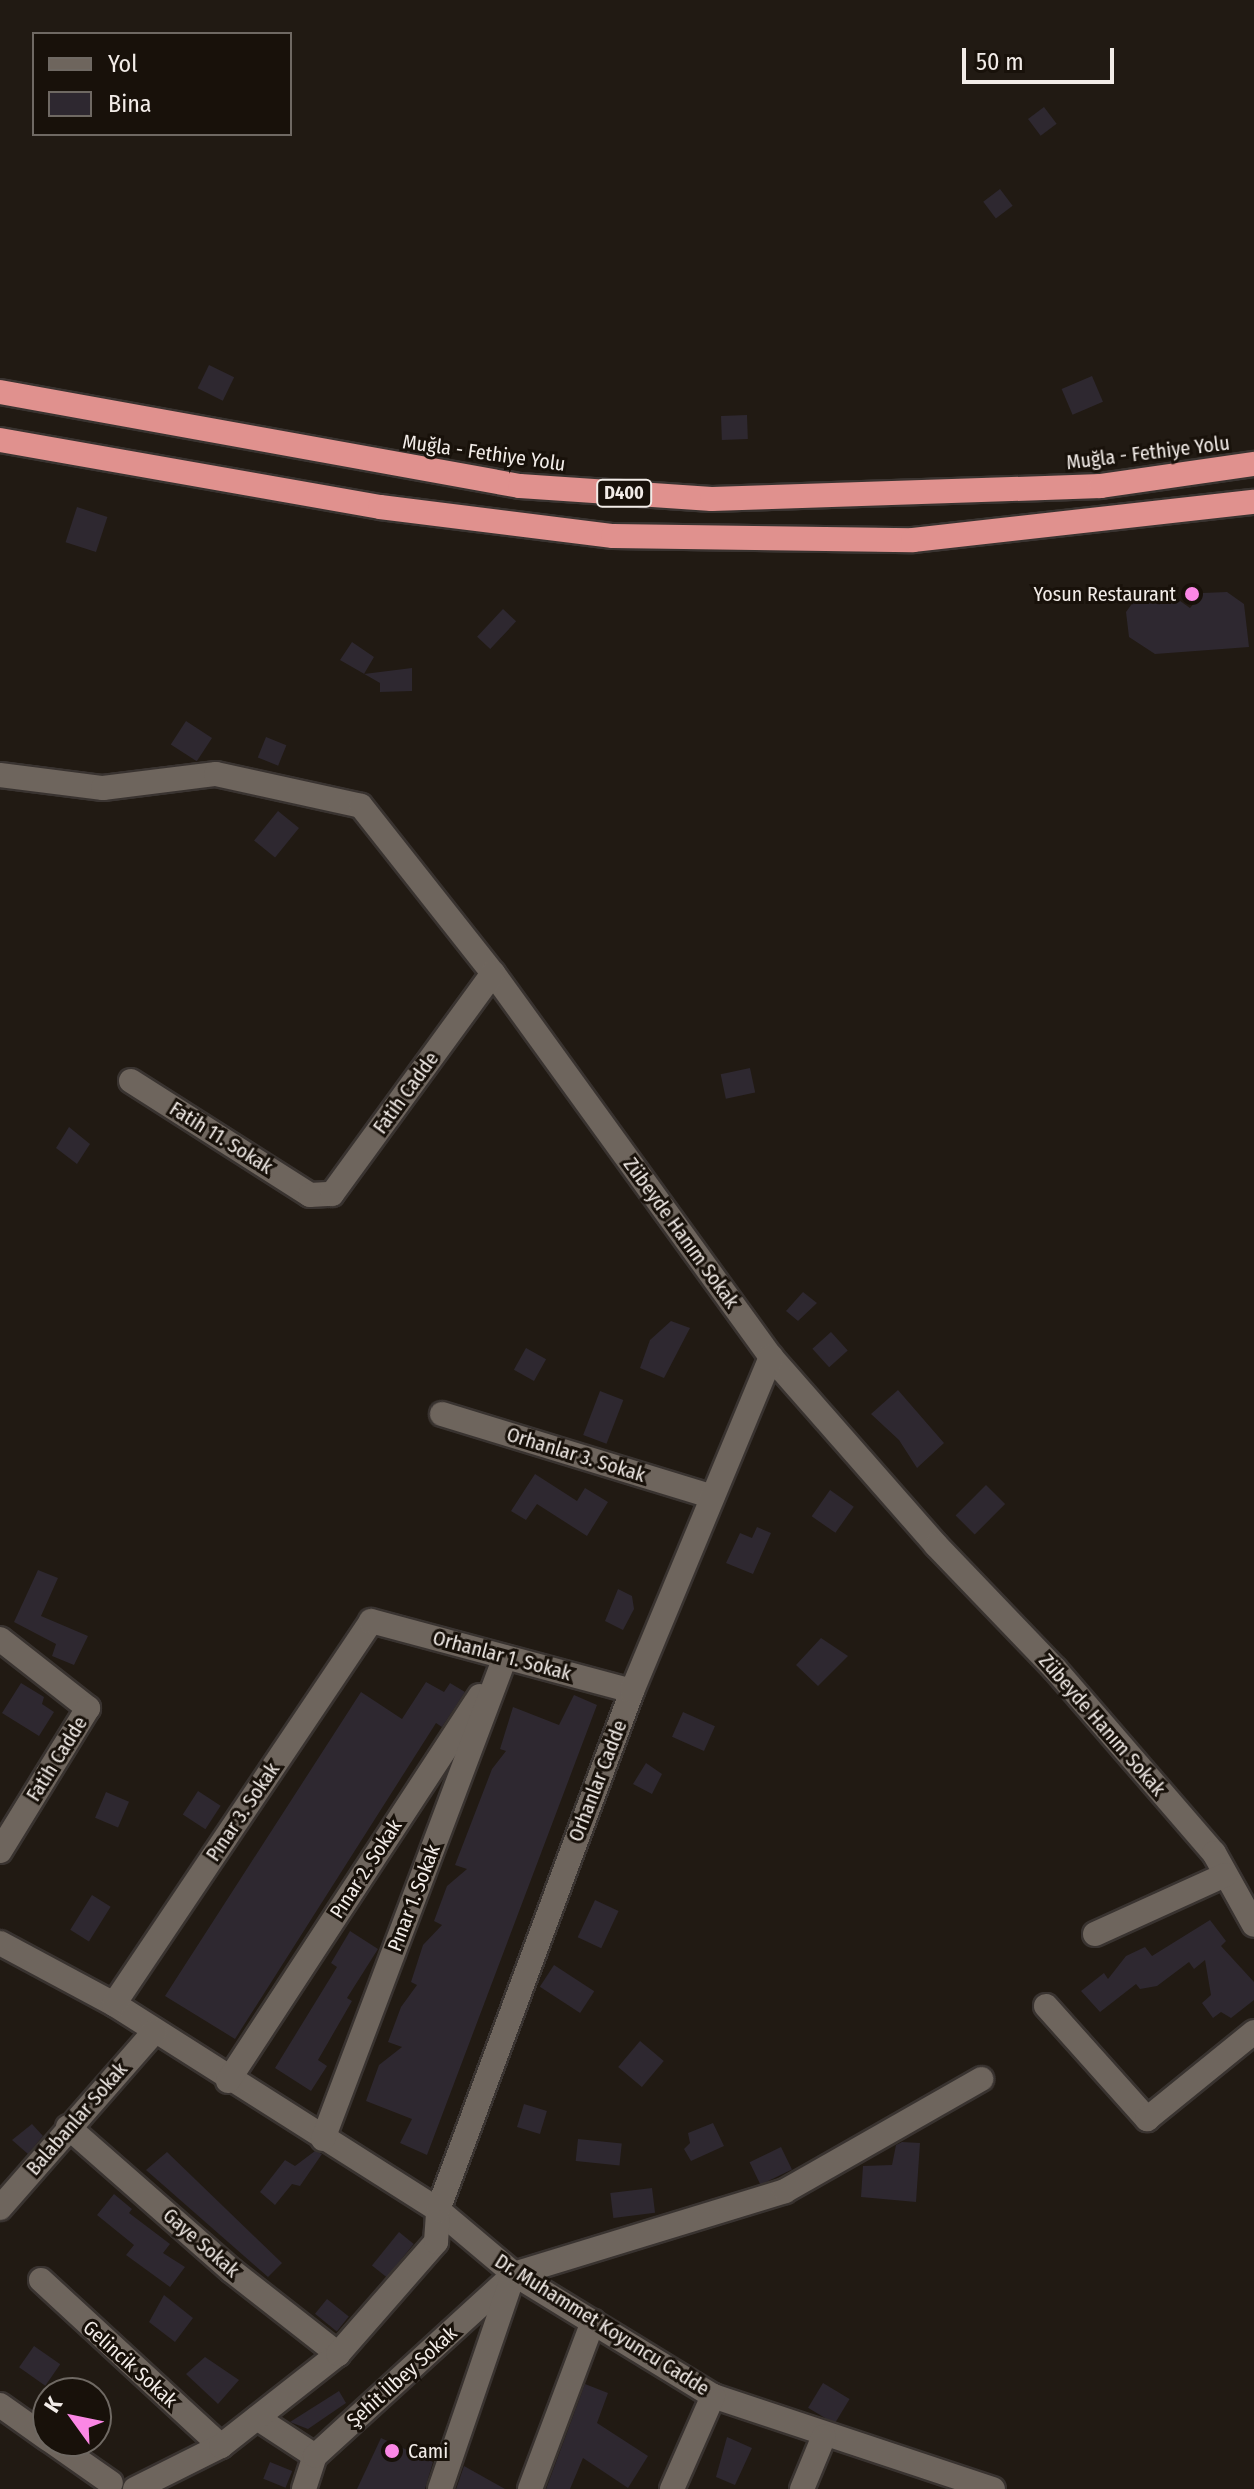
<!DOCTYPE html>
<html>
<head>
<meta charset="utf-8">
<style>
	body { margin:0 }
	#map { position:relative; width:1254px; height:2489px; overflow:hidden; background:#211a13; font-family:"Fira Sans Condensed",sans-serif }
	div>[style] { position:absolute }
	.building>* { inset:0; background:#2e2830; transform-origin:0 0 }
	.roads { filter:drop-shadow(2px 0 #393330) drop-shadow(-2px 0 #393330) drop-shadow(0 2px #393330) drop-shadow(0 -2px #393330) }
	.street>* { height:24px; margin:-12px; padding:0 12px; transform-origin:12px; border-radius:12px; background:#6e655d }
	.highway>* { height:24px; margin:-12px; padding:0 12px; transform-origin:12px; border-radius:12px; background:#e0918e }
	.dots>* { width:22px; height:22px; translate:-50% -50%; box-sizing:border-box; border:4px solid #18110a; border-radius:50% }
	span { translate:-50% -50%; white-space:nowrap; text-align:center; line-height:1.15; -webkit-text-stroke:6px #18110a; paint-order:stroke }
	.shield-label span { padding:2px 6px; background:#18110a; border:2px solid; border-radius:6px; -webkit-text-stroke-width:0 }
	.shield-label { font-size:18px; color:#f2ece8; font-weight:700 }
	.street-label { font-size:20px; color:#f2ece8 }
	.poi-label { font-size:20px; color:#f2ece8 }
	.right { translate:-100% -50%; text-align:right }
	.left { translate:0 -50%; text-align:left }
	.legend { position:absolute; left:32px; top:32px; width:260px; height:104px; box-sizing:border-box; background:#18110a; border:2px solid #6f6963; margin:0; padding:10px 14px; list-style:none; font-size:24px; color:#f2ece8 }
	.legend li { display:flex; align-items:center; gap:16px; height:40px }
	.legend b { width:40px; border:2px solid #6f6963 }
	.north { position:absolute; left:32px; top:2377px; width:80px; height:80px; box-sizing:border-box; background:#18110a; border:2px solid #6f6963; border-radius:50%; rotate:303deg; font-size:22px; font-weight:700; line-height:32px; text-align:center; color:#f2ece8 }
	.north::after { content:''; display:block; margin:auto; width:28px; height:36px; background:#fb87e5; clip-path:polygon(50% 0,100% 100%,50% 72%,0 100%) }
	.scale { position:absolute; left:962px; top:48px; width:152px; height:36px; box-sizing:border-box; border:4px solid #f2ece8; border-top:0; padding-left:10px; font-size:24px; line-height:28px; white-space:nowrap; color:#f2ece8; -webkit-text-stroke:6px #18110a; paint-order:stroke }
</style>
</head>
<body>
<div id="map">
	<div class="building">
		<i style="left:1044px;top:107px;width:21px;height:20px;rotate:53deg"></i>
		<i style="left:1000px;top:189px;width:21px;height:21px;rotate:53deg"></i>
		<i style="left:209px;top:365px;width:28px;height:26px;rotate:26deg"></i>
		<i style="left:1092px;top:376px;width:28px;height:33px;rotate:67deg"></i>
		<i style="left:747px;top:415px;width:24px;height:26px;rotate:88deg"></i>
		<i style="left:77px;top:507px;width:32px;height:37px;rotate:18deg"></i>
		<i style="clip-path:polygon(1166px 591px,1190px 608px,1203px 593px,1227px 592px,1244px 604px,1249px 647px,1155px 654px,1129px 637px,1126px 612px,1139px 594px)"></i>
		<i style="left:503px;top:609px;width:18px;height:38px;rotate:43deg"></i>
		<i style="clip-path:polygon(352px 642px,374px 657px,364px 674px,412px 668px,412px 691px,380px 692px,380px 683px,340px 660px)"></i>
		<i style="left:186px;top:721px;width:31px;height:28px;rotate:33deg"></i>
		<i style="left:266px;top:737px;width:22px;height:22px;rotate:22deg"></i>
		<i style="left:278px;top:811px;width:27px;height:38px;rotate:39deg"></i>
		<i style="left:750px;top:1068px;width:25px;height:30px;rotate:78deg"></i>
		<i style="clip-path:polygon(69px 1127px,90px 1144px,77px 1164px,56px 1148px)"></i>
		<i style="clip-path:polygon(803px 1292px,817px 1303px,798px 1321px,786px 1311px)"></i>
		<i style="clip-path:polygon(671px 1321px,690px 1328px,664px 1378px,640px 1368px,650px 1340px)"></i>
		<i style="left:831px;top:1332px;width:25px;height:25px;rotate:48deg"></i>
		<i style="left:526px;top:1348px;width:23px;height:25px;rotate:29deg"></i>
		<i style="clip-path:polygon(898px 1390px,944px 1443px,917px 1468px,899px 1440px,871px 1414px)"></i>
		<i style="left:600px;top:1391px;width:25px;height:47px;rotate:21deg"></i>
		<i style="clip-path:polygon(535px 1474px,577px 1501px,585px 1488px,608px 1502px,587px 1536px,537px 1504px,526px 1520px,511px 1511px)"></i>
		<i style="left:986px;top:1485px;width:27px;height:43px;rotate:45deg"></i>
		<i style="left:830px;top:1490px;width:29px;height:32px;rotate:35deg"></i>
		<i style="clip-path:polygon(757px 1527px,771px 1533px,753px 1574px,726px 1563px,740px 1533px,752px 1538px)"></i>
		<i style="clip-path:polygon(38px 1570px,58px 1578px,41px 1616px,88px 1636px,74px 1665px,52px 1656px,56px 1644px,14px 1622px)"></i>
		<i style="clip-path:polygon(618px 1589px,632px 1596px,634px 1609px,623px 1630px,605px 1621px)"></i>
		<i style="clip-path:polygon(821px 1638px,848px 1656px,818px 1686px,796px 1665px)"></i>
		<i style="clip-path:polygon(426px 1682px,444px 1692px,450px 1683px,465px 1692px,442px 1727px,436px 1723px,235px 2039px,165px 1996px,361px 1692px,402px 1719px)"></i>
		<i style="clip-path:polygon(21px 1683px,44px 1697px,42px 1704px,54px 1712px,39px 1736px,2px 1713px)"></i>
		<i style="clip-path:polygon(574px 1695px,597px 1705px,427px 2155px,400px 2143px,412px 2119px,366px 2101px,379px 2065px,402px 2047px,388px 2042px,401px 2007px,417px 1985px,411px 1982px,423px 1945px,442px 1925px,434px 1921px,447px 1886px,467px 1869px,455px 1865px,492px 1769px,506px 1751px,500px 1749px,513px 1707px,559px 1725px)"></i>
		<i style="left:683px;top:1712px;width:35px;height:27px;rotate:24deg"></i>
		<i style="clip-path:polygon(646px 1763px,662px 1774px,652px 1794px,633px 1784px)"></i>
		<i style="left:198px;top:1791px;width:27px;height:28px;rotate:33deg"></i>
		<i style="left:106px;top:1792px;width:25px;height:28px;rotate:23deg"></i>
		<i style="left:92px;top:1895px;width:22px;height:41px;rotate:32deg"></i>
		<i style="left:595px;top:1900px;width:26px;height:41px;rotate:25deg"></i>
		<i style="clip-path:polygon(1210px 1920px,1226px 1941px,1221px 1946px,1254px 1982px,1254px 2000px,1231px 2018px,1221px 2012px,1213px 2018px,1202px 2003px,1211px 1995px,1205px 1960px,1194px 1969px,1189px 1962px,1157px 1986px,1140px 1989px,1136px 1984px,1100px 2012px,1081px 1991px,1104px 1973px,1108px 1979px,1126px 1956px,1145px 1947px,1152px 1956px)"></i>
		<i style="clip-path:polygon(350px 1931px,378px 1949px,347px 1998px,352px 2001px,318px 2060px,327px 2066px,311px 2091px,275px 2068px,337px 1967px,331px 1963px)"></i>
		<i style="left:554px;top:1965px;width:48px;height:26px;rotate:33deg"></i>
		<i style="left:640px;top:2041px;width:31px;height:34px;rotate:40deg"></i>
		<i style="left:524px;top:2104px;width:24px;height:24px;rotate:17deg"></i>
		<i style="clip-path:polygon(713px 2123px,724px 2146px,691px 2161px,684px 2149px,690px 2143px,688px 2133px)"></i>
		<i style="clip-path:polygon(32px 2124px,43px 2136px,28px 2154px,12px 2140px)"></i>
		<i style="left:578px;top:2139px;width:44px;height:22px;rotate:6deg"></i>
		<i style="clip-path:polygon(902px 2142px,920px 2143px,916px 2202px,861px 2197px,863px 2166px,892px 2165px,896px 2145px)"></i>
		<i style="left:781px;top:2147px;width:25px;height:35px;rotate:64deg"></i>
		<i style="clip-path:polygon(315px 2151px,322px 2154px,300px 2186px,292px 2184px,275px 2205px,260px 2192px,285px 2160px,295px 2166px)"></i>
		<i style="clip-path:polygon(167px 2152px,282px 2263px,268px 2277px,146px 2170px)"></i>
		<i style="left:652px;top:2188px;width:25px;height:42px;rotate:83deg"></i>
		<i style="clip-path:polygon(114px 2194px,132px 2209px,129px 2213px,170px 2244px,163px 2253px,185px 2267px,170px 2287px,126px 2255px,134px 2245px,97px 2215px)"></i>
		<i style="left:399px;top:2232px;width:19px;height:43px;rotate:39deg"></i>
		<i style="clip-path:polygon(164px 2295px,193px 2318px,175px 2342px,149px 2322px)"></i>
		<i style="left:327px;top:2299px;width:28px;height:19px;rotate:39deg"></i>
		<i style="left:34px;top:2346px;width:32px;height:26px;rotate:35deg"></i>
		<i style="clip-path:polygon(205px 2357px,239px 2380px,218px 2404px,186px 2374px)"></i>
		<i style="left:823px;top:2383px;width:31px;height:29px;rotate:31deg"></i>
		<i style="clip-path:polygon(585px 2384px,608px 2393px,597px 2423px,648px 2456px,628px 2488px,583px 2458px,570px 2489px,546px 2489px)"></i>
		<i style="clip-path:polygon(339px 2391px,346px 2403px,308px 2429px,290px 2422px)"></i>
		<i style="clip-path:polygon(727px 2437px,752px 2448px,735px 2485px,716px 2477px)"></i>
		<i style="clip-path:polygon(381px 2438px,433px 2462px,425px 2489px,357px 2489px)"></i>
		<i style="left:270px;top:2462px;width:24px;height:18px;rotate:22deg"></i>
		<i style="clip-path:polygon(464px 2466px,505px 2489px,456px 2489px)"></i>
	</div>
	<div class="roads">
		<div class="street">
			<i style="left:0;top:775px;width:104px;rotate:7.2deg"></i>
			<i style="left:103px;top:788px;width:114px;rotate:-7.1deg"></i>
			<i style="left:216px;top:774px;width:148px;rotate:12.4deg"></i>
			<i style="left:361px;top:806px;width:213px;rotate:51.7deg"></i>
			<i style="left:493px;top:973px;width:474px;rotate:54.1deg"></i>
			<i style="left:771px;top:1357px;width:250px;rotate:48.7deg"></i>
			<i style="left:936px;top:1545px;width:172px;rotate:46.2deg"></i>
			<i style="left:1055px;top:1669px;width:243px;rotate:49.2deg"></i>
			<i style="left:1214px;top:1853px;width:82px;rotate:60.9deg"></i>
			<i style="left:131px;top:1081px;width:212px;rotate:32.5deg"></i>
			<i style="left:310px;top:1195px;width:22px;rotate:-3deg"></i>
			<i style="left:332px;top:1194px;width:273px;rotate:-53.9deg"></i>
			<i style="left:442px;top:1414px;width:280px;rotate:17deg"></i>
			<i style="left:0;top:1639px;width:112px;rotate:38.1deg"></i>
			<i style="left:88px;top:1708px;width:168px;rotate:121.6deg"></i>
			<i style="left:1095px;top:1934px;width:143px;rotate:-24.4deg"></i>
			<i style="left:0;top:1943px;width:129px;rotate:28.2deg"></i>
			<i style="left:114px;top:2004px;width:384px;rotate:32.4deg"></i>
			<i style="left:438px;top:2210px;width:99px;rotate:40.1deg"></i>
			<i style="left:514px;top:2274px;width:233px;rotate:31.5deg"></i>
			<i style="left:713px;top:2396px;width:295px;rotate:18.4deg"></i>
			<i style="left:114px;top:2004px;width:461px;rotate:-56.1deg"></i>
			<i style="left:371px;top:1621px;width:270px;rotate:15deg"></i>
			<i style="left:1046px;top:2006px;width:152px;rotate:48.2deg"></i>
			<i style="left:1147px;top:2119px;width:138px;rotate:-39.1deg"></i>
			<i style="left:228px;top:2081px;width:460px;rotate:-56.8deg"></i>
			<i style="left:68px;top:2127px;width:218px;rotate:41.3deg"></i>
			<i style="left:232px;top:2271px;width:135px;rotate:38.1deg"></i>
			<i style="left:323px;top:2139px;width:515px;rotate:-69.31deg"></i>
			<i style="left:0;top:2208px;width:235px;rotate:-48.8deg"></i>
			<i style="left:41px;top:2280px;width:245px;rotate:42.7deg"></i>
			<i style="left:0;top:2405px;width:59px;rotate:35.3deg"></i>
			<i style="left:257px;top:2418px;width:69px;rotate:33.2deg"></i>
			<i style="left:51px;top:2441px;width:73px;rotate:35deg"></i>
			<i style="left:135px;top:2489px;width:96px;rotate:-26.6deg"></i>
			<i style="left:221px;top:2446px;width:149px;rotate:-38.2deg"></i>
			<i style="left:338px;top:2354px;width:149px;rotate:-48.8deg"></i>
			<i style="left:436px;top:2242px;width:32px;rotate:-86deg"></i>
			<i style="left:438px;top:2210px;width:554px;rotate:-69.5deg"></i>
			<i style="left:632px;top:1691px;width:362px;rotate:-67.4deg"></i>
			<i style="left:304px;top:2489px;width:35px;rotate:-72deg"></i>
			<i style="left:315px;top:2456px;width:270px;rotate:-42.4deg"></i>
			<i style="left:514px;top:2274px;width:283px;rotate:-17deg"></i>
			<i style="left:785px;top:2191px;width:226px;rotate:-29.7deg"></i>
			<i style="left:440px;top:2489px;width:225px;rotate:-71.1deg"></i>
			<i style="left:530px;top:2489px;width:179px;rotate:-69.4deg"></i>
			<i style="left:672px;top:2489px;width:102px;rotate:-66.2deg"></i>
			<i style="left:802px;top:2489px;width:57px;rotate:-67.5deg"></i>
		</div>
		<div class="highway">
			<i style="left:0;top:392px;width:528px;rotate:10.25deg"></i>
			<i style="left:520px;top:486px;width:192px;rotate:3.9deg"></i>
			<i style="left:712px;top:499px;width:389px;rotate:-1.9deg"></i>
			<i style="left:1101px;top:486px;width:155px;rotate:-8.2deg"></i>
			<i style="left:0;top:440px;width:386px;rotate:10deg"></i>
			<i style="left:380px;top:507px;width:235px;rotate:7.1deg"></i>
			<i style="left:613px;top:536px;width:300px;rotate:0.8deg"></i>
			<i style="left:913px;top:540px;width:343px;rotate:-6.4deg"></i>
		</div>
	</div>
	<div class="dots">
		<i style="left:1192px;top:594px;background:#fb87e5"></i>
		<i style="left:392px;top:2451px;background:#fb87e5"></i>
	</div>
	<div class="shield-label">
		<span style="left:624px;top:493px">D400</span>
	</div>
	<div class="street-label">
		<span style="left:484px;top:453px;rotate:8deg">Muğla - Fethiye Yolu</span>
		<span style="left:1148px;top:453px;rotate:-7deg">Muğla - Fethiye Yolu</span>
		<span style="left:406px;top:1093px;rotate:-54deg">Fatih Cadde</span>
		<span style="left:221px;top:1138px;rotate:32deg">Fatih 11. Sokak</span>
		<span style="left:681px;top:1233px;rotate:54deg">Zübeyde Hanım Sokak</span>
		<span style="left:576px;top:1455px;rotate:17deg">Orhanlar 3. Sokak</span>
		<span style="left:502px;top:1656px;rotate:15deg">Orhanlar 1. Sokak</span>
		<span style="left:1102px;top:1725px;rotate:49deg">Zübeyde Hanım Sokak</span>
		<span style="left:57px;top:1759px;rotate:-58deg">Fatih Cadde</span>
		<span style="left:598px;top:1781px;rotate:-69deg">Orhanlar Cadde</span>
		<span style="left:243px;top:1812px;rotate:-56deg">Pınar 3. Sokak</span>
		<span style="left:366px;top:1869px;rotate:-57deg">Pınar 2. Sokak</span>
		<span style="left:414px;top:1898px;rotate:-69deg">Pınar 1. Sokak</span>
		<span style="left:77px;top:2119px;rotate:-49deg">Balabanlar Sokak</span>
		<span style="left:201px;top:2243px;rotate:41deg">Gaye Sokak</span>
		<span style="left:602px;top:2325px;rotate:32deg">Dr. Muhammet Koyuncu Cadde</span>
		<span style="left:130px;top:2364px;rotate:42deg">Gelincik Sokak</span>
		<span style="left:402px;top:2377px;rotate:-42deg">Şehit İlbey Sokak</span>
	</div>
	<div class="poi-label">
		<span class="right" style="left:1176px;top:594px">Yosun Restaurant</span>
		<span class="left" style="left:408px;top:2451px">Cami</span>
	</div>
	<ul class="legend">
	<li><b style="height:10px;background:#6e655d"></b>Yol</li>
	<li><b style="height:22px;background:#2e2830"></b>Bina</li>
	</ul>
	<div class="north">K</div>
	<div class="scale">50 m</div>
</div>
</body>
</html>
